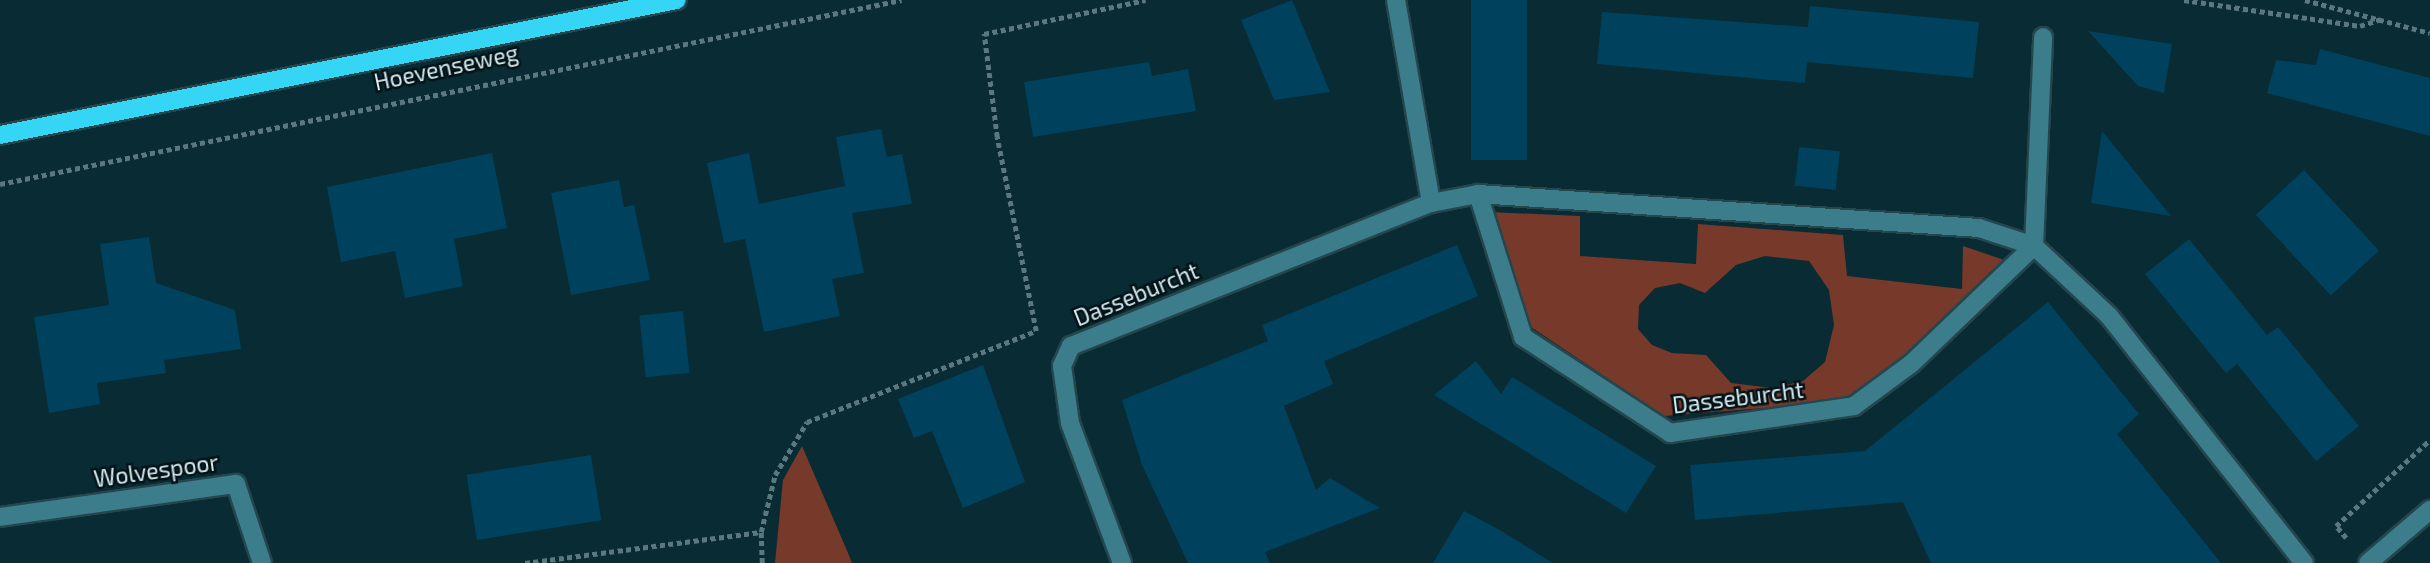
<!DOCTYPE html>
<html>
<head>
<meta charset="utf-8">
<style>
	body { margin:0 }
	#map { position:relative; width:2430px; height:563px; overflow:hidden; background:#092b33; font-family:"Exo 2",sans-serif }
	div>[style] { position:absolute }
	.green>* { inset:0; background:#77392a }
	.building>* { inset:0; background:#00415e; transform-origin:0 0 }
	.path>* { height:4.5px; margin-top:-2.25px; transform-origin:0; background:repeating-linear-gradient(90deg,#5b7880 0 5px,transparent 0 8.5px) }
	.roads { filter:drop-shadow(2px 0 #25464d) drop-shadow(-2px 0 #25464d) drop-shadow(0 2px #25464d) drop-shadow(0 -2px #25464d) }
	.minor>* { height:18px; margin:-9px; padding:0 9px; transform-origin:9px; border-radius:9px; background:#3c7d8c }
	.major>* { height:18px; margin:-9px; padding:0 9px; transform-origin:9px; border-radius:9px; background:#34d5f5 }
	span { translate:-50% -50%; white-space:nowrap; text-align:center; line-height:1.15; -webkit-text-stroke:5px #021216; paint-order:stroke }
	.street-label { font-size:23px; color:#d4eaf0 }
</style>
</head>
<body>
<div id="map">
	<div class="green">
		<i style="clip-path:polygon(evenodd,1489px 212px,1580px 216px,1580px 256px,1696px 264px,1698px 224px,1843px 235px,1847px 276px,1962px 289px,1963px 246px,2016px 264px,1852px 401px,1664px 416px,1525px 323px,1489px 212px,1765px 256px,1809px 261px,1829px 290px,1834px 325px,1825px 362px,1803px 381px,1772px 388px,1731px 383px,1706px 355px,1672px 353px,1652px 345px,1638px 329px,1639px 305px,1655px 288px,1680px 283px,1705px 293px,1736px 265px,1765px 256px)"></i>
		<i style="clip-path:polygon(802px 446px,848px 553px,852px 563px,775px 563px,783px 480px)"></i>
	</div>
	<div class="building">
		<i style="clip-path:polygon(1292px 0,1330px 92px,1274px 100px,1241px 20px)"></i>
		<i style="left:1471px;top:0;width:56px;height:160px"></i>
		<i style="clip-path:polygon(1810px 6px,1979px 22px,1973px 78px,1807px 62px,1805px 83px,1597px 64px,1602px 12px,1808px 27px)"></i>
		<i style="clip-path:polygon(2088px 31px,2172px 44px,2164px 93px,2138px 86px)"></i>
		<i style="clip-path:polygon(2320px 49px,2430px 78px,2430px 136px,2267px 93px,2276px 60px,2316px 65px)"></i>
		<i style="clip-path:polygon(1149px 62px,1152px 76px,1188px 69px,1196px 111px,1033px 137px,1024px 82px)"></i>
		<i style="clip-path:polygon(881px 129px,887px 157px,902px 154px,912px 204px,852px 213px,864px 273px,832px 279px,840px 316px,764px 332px,745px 239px,724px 243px,707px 163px,749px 153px,759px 204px,845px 186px,836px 137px)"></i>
		<i style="clip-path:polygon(2102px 131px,2171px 216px,2091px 203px)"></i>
		<i style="left:1799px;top:147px;width:41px;height:39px;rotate:6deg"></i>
		<i style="clip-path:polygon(492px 153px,507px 228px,454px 239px,463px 286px,405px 298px,395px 251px,341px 262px,327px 187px)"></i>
		<i style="left:2304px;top:170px;width:110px;height:66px;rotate:47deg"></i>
		<i style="clip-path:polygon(619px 180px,624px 207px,634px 205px,650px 280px,571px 295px,551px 193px)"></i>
		<i style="clip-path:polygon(149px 237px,156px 283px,235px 310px,241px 349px,164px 360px,166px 373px,97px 383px,100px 404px,49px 413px,34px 317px,109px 305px,100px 244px)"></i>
		<i style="clip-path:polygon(2189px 239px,2267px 335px,2278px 327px,2359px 426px,2316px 461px,2237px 364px,2226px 373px,2145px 274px)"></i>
		<i style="clip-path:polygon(1457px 245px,1478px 296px,1324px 361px,1333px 384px,1284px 406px,1316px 490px,1330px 478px,1380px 508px,1265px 552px,1270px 563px,1188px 563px,1142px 465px,1122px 400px,1268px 341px,1262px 325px)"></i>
		<i style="clip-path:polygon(2048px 302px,2139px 414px,2117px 434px,2221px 563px,1931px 563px,1903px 502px,1695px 520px,1690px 465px,1865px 451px)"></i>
		<i style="left:683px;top:311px;width:62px;height:44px;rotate:84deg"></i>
		<i style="clip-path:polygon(1476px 361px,1501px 394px,1512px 377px,1656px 466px,1626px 513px,1434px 395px)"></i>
		<i style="clip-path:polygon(983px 365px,1025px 482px,963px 508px,932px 431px,914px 438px,898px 399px)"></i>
		<i style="left:591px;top:455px;width:66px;height:126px;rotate:81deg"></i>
		<i style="clip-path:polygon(1464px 511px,1498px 529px,1553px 563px,1433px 563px)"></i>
	</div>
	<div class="path">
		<i style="left:2184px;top:0;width:178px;rotate:8.4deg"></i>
		<i style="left:2360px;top:26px;width:22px;rotate:-18deg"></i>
		<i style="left:2305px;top:0;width:129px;rotate:14.8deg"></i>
		<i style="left:0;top:184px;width:920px;rotate:-11.54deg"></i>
		<i style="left:2346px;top:538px;width:16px;rotate:-130deg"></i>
		<i style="left:2336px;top:526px;width:127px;rotate:-42.5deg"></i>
		<i style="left:525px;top:563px;width:238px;rotate:-7.5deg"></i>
		<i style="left:762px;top:563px;width:31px;rotate:-92deg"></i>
		<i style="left:761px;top:532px;width:59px;rotate:-76.2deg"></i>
		<i style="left:775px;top:475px;width:62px;rotate:-58.9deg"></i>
		<i style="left:807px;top:422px;width:246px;rotate:-21.7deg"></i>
		<i style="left:1036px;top:331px;width:198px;rotate:-101.4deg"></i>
		<i style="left:997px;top:137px;width:104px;rotate:-97.2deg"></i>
		<i style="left:984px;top:34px;width:165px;rotate:-11.9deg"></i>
	</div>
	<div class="roads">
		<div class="minor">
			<i style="left:1396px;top:0;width:206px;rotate:80.2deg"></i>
			<i style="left:1478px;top:194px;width:150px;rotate:72.5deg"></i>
			<i style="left:1523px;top:337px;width:176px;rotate:33.1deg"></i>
			<i style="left:1670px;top:433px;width:186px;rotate:-8.3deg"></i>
			<i style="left:1854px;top:406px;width:71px;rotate:-36.4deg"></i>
			<i style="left:1911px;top:364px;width:170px;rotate:-43.8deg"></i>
			<i style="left:2034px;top:246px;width:209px;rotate:-87.5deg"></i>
			<i style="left:0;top:517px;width:238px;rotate:-8deg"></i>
			<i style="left:236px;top:484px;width:83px;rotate:71.8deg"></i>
			<i style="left:1122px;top:563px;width:149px;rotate:-110.4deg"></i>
			<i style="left:1070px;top:423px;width:58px;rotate:-98deg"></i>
			<i style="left:1062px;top:366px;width:22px;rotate:-66deg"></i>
			<i style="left:1071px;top:346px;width:387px;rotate:-21.7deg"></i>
			<i style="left:1431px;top:203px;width:48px;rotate:-10.8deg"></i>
			<i style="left:1478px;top:194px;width:502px;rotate:3.88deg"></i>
			<i style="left:1979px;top:228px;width:58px;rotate:18.1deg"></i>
			<i style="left:2034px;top:246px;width:103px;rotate:43deg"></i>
			<i style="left:2109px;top:316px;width:315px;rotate:51.7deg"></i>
			<i style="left:2368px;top:563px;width:82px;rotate:-40.5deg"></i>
		</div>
		<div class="major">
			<i style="left:0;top:135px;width:690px;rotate:-11.28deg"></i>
		</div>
	</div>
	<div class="street-label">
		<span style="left:446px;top:67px;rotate:-12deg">Hoevenseweg</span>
		<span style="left:1136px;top:294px;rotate:-22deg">Dasseburcht</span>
		<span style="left:1738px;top:397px;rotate:-7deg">Dasseburcht</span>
		<span style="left:156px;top:470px;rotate:-8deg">Wolvespoor</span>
	</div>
</div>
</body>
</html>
